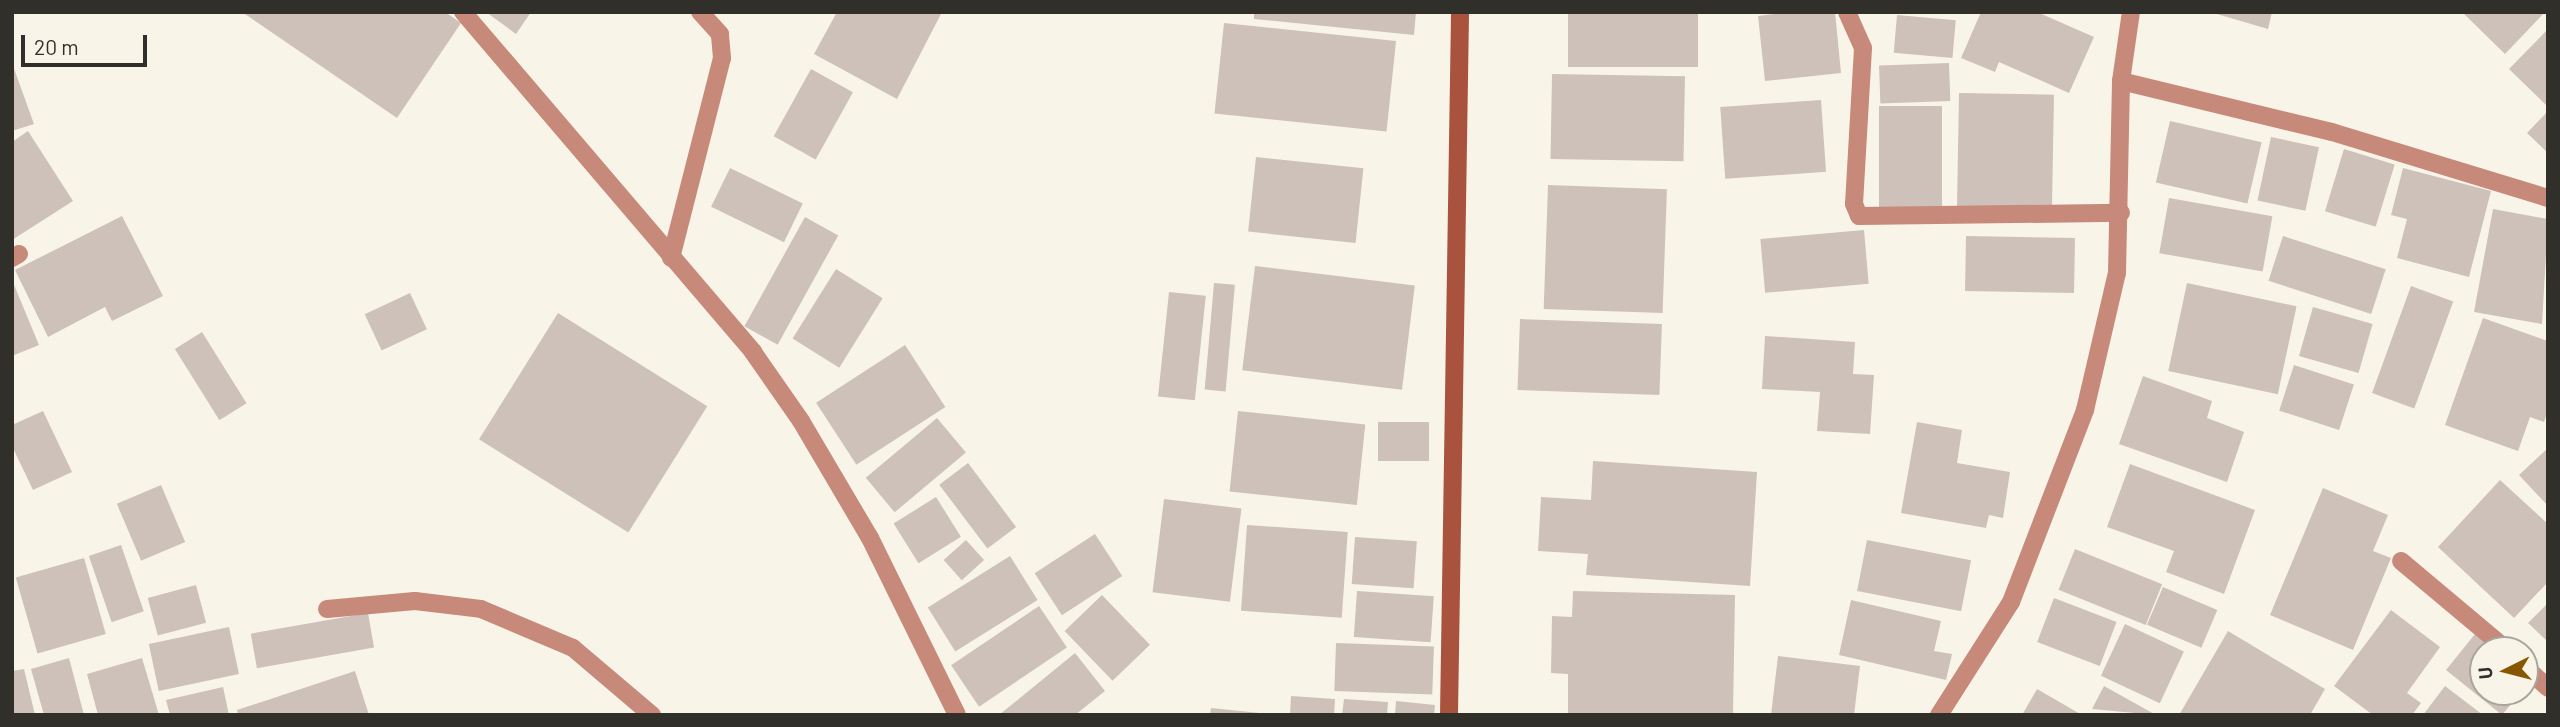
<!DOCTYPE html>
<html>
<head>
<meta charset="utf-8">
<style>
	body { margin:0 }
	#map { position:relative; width:2560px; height:727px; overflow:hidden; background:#f8f5e8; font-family:Barlow,sans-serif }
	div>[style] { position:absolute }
	.building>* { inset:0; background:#cec1ba; transform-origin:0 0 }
	.street>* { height:18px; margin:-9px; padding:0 9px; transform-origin:9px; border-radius:9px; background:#c6897a }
	.secondary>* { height:18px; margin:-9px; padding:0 9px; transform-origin:9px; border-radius:9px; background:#a9533f }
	span { translate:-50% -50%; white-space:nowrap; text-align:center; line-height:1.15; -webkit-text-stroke:7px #f8f5e8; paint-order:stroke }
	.frame { position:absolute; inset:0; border:14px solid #302f2a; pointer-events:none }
	.north { position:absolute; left:2469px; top:636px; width:70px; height:70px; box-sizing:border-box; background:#f8f5e8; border:2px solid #a8a69c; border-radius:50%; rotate:264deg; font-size:19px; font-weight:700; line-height:28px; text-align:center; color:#302f2a }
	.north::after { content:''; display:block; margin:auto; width:24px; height:32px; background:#850; clip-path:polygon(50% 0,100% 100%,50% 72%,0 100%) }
	.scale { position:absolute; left:21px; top:35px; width:126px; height:32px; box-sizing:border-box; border:4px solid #302f2a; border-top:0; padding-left:9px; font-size:21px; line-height:24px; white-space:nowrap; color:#302f2a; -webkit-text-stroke:5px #f8f5e8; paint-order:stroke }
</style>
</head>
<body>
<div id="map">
	<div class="building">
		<i style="clip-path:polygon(242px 12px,445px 12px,461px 23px,397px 118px)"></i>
		<i style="clip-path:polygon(486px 12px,531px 12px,516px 34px)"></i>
		<i style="clip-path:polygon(837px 12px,942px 12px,897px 99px,814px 54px)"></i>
		<i style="clip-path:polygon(1254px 12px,1416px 12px,1414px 35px,1254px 19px)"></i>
		<i style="left:1568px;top:12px;width:130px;height:55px"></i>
		<i style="clip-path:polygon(1789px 12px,1835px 12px,1841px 73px,1765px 81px,1758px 16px)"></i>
		<i style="clip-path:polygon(1981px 12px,2037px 12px,2094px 37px,2069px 93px,1999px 62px,1995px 72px,1961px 58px)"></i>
		<i style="clip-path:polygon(2210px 12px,2272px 12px,2268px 29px)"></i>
		<i style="clip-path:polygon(2462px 12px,2545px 12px,2505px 54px)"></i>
		<i style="left:1897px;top:15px;width:59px;height:38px;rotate:5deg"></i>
		<i style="left:1224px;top:23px;width:173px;height:91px;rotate:6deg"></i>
		<i style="clip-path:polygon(2548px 29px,2548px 103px,2546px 105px,2509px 69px)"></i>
		<i style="clip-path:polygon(12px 63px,34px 124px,12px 131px)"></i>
		<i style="left:1949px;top:63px;width:38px;height:70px;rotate:88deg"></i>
		<i style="left:811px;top:69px;width:48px;height:77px;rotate:29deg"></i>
		<i style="left:1552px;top:74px;width:133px;height:85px;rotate:1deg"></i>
		<i style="left:1959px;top:93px;width:95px;height:117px;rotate:1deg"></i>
		<i style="left:1821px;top:100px;width:72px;height:101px;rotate:86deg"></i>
		<i style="left:1879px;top:106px;width:63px;height:103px"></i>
		<i style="clip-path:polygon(2548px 111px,2548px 153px,2527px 133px)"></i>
		<i style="left:2170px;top:121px;width:94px;height:63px;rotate:13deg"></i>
		<i style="clip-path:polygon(28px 131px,73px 201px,12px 240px,12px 142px)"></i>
		<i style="left:2271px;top:137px;width:49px;height:65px;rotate:12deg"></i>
		<i style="left:2344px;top:149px;width:53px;height:65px;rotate:17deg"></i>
		<i style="left:1256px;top:157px;width:108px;height:75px;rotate:6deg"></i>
		<i style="left:730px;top:168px;width:81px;height:43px;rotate:26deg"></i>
		<i style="clip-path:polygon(2403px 168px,2491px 191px,2469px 277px,2397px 258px,2407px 219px,2391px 215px)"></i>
		<i style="left:1548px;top:185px;width:119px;height:124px;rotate:2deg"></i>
		<i style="left:2169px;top:198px;width:105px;height:56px;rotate:10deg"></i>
		<i style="clip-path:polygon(2493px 209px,2548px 219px,2542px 324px,2474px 312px)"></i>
		<i style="clip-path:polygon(122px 216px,163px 296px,112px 321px,105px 307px,48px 337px,15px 270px)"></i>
		<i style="left:805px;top:217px;width:38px;height:125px;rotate:29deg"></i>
		<i style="left:1864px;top:230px;width:54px;height:104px;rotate:85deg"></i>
		<i style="left:1966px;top:236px;width:109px;height:55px;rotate:1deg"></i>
		<i style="left:2283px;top:236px;width:108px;height:47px;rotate:18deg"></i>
		<i style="left:1255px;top:266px;width:161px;height:105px;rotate:7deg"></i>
		<i style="left:836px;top:269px;width:55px;height:82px;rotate:32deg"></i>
		<i style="clip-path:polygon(12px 280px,39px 345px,12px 356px)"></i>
		<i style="left:1214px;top:283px;width:21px;height:107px;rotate:5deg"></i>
		<i style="left:2187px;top:283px;width:112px;height:90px;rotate:12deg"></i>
		<i style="left:2411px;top:286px;width:45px;height:114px;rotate:20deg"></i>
		<i style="left:1169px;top:292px;width:37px;height:105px;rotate:6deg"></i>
		<i style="left:410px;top:293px;width:40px;height:50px;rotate:65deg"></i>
		<i style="left:2313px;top:307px;width:62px;height:51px;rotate:16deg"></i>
		<i style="left:558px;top:313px;width:176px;height:149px;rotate:32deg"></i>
		<i style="clip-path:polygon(2483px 318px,2548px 341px,2548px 410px,2544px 422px,2530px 417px,2518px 451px,2445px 425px)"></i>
		<i style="left:1520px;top:319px;width:142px;height:71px;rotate:2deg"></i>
		<i style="left:202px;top:332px;width:84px;height:32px;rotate:58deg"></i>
		<i style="clip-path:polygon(1765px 336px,1855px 342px,1853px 374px,1874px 375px,1870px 434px,1817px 431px,1820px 392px,1762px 389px)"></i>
		<i style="left:905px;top:345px;width:74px;height:106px;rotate:57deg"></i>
		<i style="left:2294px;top:365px;width:63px;height:48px;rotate:18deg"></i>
		<i style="clip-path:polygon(2143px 376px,2212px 401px,2207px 418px,2244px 432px,2227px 482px,2119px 444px)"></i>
		<i style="clip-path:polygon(43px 411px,72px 472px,33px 490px,12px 446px,12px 425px)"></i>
		<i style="left:1238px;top:411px;width:128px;height:81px;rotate:6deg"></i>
		<i style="left:937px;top:418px;width:45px;height:93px;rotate:50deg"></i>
		<i style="left:1378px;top:422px;width:51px;height:39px"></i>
		<i style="clip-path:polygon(1917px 422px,1962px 430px,1957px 463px,2010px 472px,2003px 518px,1989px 515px,1986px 528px,1901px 513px)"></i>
		<i style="clip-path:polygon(2548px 448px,2548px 506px,2519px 475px)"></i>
		<i style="clip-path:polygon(1593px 461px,1757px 472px,1750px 586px,1586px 575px,1588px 554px,1538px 551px,1541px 497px,1591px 500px)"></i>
		<i style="left:968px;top:463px;width:80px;height:36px;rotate:53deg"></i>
		<i style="clip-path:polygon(2130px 464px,2255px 510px,2224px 594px,2166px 572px,2174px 551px,2107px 527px)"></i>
		<i style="clip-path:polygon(2500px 480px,2548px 524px,2548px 582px,2514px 618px,2438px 547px)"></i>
		<i style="left:161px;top:485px;width:62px;height:48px;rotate:67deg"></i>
		<i style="clip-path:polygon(2323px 488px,2388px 515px,2373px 551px,2391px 558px,2353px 650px,2270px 615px)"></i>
		<i style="left:936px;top:497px;width:47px;height:50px;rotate:58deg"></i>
		<i style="left:1164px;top:499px;width:78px;height:94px;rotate:7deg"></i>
		<i style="left:1247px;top:525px;width:101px;height:86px;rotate:4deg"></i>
		<i style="left:1095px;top:534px;width:50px;height:72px;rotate:57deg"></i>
		<i style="left:1355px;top:537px;width:62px;height:47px;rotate:4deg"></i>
		<i style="left:966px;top:540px;width:27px;height:30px;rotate:48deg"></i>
		<i style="left:1867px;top:540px;width:106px;height:52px;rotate:11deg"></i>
		<i style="left:121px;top:545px;width:70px;height:34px;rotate:71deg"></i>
		<i style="left:2075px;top:549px;width:94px;height:44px;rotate:22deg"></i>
		<i style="left:1010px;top:556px;width:52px;height:97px;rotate:58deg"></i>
		<i style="left:84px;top:558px;width:79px;height:71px;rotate:74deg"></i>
		<i style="left:196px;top:585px;width:39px;height:50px;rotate:75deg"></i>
		<i style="left:2163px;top:587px;width:59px;height:41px;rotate:23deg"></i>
		<i style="left:1357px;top:591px;width:77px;height:46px;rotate:4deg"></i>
		<i style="clip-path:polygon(1573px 591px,1735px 595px,1733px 715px,1568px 715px,1568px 674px,1551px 673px,1552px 616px,1572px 617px)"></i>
		<i style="left:1102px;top:595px;width:69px;height:52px;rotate:46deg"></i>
		<i style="left:2054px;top:598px;width:67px;height:47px;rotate:21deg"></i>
		<i style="clip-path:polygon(1851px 600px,1941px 621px,1934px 651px,1952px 654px,1946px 680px,1839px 655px)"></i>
		<i style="clip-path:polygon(2548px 603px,2548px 642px,2528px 623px)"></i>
		<i style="left:1039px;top:606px;width:50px;height:106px;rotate:56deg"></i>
		<i style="clip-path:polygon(2391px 610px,2440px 647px,2407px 693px,2421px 703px,2412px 715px,2373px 715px,2334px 686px)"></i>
		<i style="left:368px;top:613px;width:35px;height:119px;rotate:80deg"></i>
		<i style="left:2125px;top:624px;width:65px;height:57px;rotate:25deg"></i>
		<i style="left:229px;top:627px;width:48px;height:82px;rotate:78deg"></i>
		<i style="clip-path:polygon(2228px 631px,2325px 689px,2310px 715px,2179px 715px)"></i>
		<i style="clip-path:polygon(2475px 634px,2494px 650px,2483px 650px,2483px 692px,2521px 692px,2502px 715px,2446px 670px)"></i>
		<i style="left:1336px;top:643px;width:98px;height:48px;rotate:2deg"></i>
		<i style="clip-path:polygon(1075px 653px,1105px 691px,1075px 715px,999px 715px)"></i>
		<i style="clip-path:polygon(1778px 656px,1860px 666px,1854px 715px,1771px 715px)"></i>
		<i style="clip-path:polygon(69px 658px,84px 715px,44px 715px,31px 669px)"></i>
		<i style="clip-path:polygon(142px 658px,159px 715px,98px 715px,87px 674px)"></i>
		<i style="clip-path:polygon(24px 669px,35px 715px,12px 715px,12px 671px)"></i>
		<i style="clip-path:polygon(355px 671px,369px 715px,238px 715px,237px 710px)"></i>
		<i style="clip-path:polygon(2104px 686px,2156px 715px,2092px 709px)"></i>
		<i style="clip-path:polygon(2445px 686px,2483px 715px,2423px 715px)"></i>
		<i style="clip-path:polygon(223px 687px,229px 715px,170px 715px,166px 700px)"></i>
		<i style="clip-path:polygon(2037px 689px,2082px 715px,2022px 715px)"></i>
		<i style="clip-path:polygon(1291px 696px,1335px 699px,1334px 715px,1290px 715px)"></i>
		<i style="clip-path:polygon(1344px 699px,1388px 702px,1387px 715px,1342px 715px)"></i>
		<i style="clip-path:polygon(1396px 701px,1435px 705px,1434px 715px,1395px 715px)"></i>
		<i style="clip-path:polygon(1211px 708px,1260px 713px,1260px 715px,1210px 715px)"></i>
	</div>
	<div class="street">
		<i style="left:463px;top:12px;width:447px;rotate:49.5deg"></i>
		<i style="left:753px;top:352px;width:84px;rotate:55.2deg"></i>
		<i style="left:801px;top:421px;width:136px;rotate:59.5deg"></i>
		<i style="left:870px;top:538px;width:197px;rotate:63.8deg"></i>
		<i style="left:1847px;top:12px;width:39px;rotate:66deg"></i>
		<i style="left:1863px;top:48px;width:156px;rotate:93.3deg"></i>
		<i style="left:1854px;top:204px;width:13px;rotate:67deg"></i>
		<i style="left:1859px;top:216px;width:262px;rotate:-0.7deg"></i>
		<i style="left:2121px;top:81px;width:217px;rotate:13.6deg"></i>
		<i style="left:2332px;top:132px;width:226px;rotate:17deg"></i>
		<i style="left:12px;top:258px;width:8px;rotate:-30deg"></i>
		<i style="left:671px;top:258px;width:206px;rotate:-75.7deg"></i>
		<i style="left:722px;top:58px;width:24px;rotate:-95deg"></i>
		<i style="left:720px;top:34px;width:30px;rotate:-132deg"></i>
		<i style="left:2401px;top:561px;width:138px;rotate:40deg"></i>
		<i style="left:327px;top:609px;width:88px;rotate:-5.2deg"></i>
		<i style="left:415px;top:601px;width:66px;rotate:6.9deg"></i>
		<i style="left:481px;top:609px;width:100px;rotate:23deg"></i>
		<i style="left:573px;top:648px;width:104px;rotate:40.3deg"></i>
		<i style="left:2525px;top:667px;width:31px;rotate:42deg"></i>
		<i style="left:1939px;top:715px;width:134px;rotate:-57.5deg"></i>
		<i style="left:2011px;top:602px;width:206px;rotate:-68.9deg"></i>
		<i style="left:2085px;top:410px;width:141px;rotate:-76.9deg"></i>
		<i style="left:2117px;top:273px;width:192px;rotate:-88.8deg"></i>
		<i style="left:2121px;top:81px;width:70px;rotate:-81.8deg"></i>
	</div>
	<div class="secondary">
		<i style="left:1449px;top:715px;width:703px;rotate:-89.1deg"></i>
	</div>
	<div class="frame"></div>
	<div class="north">U</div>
	<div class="scale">20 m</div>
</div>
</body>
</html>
